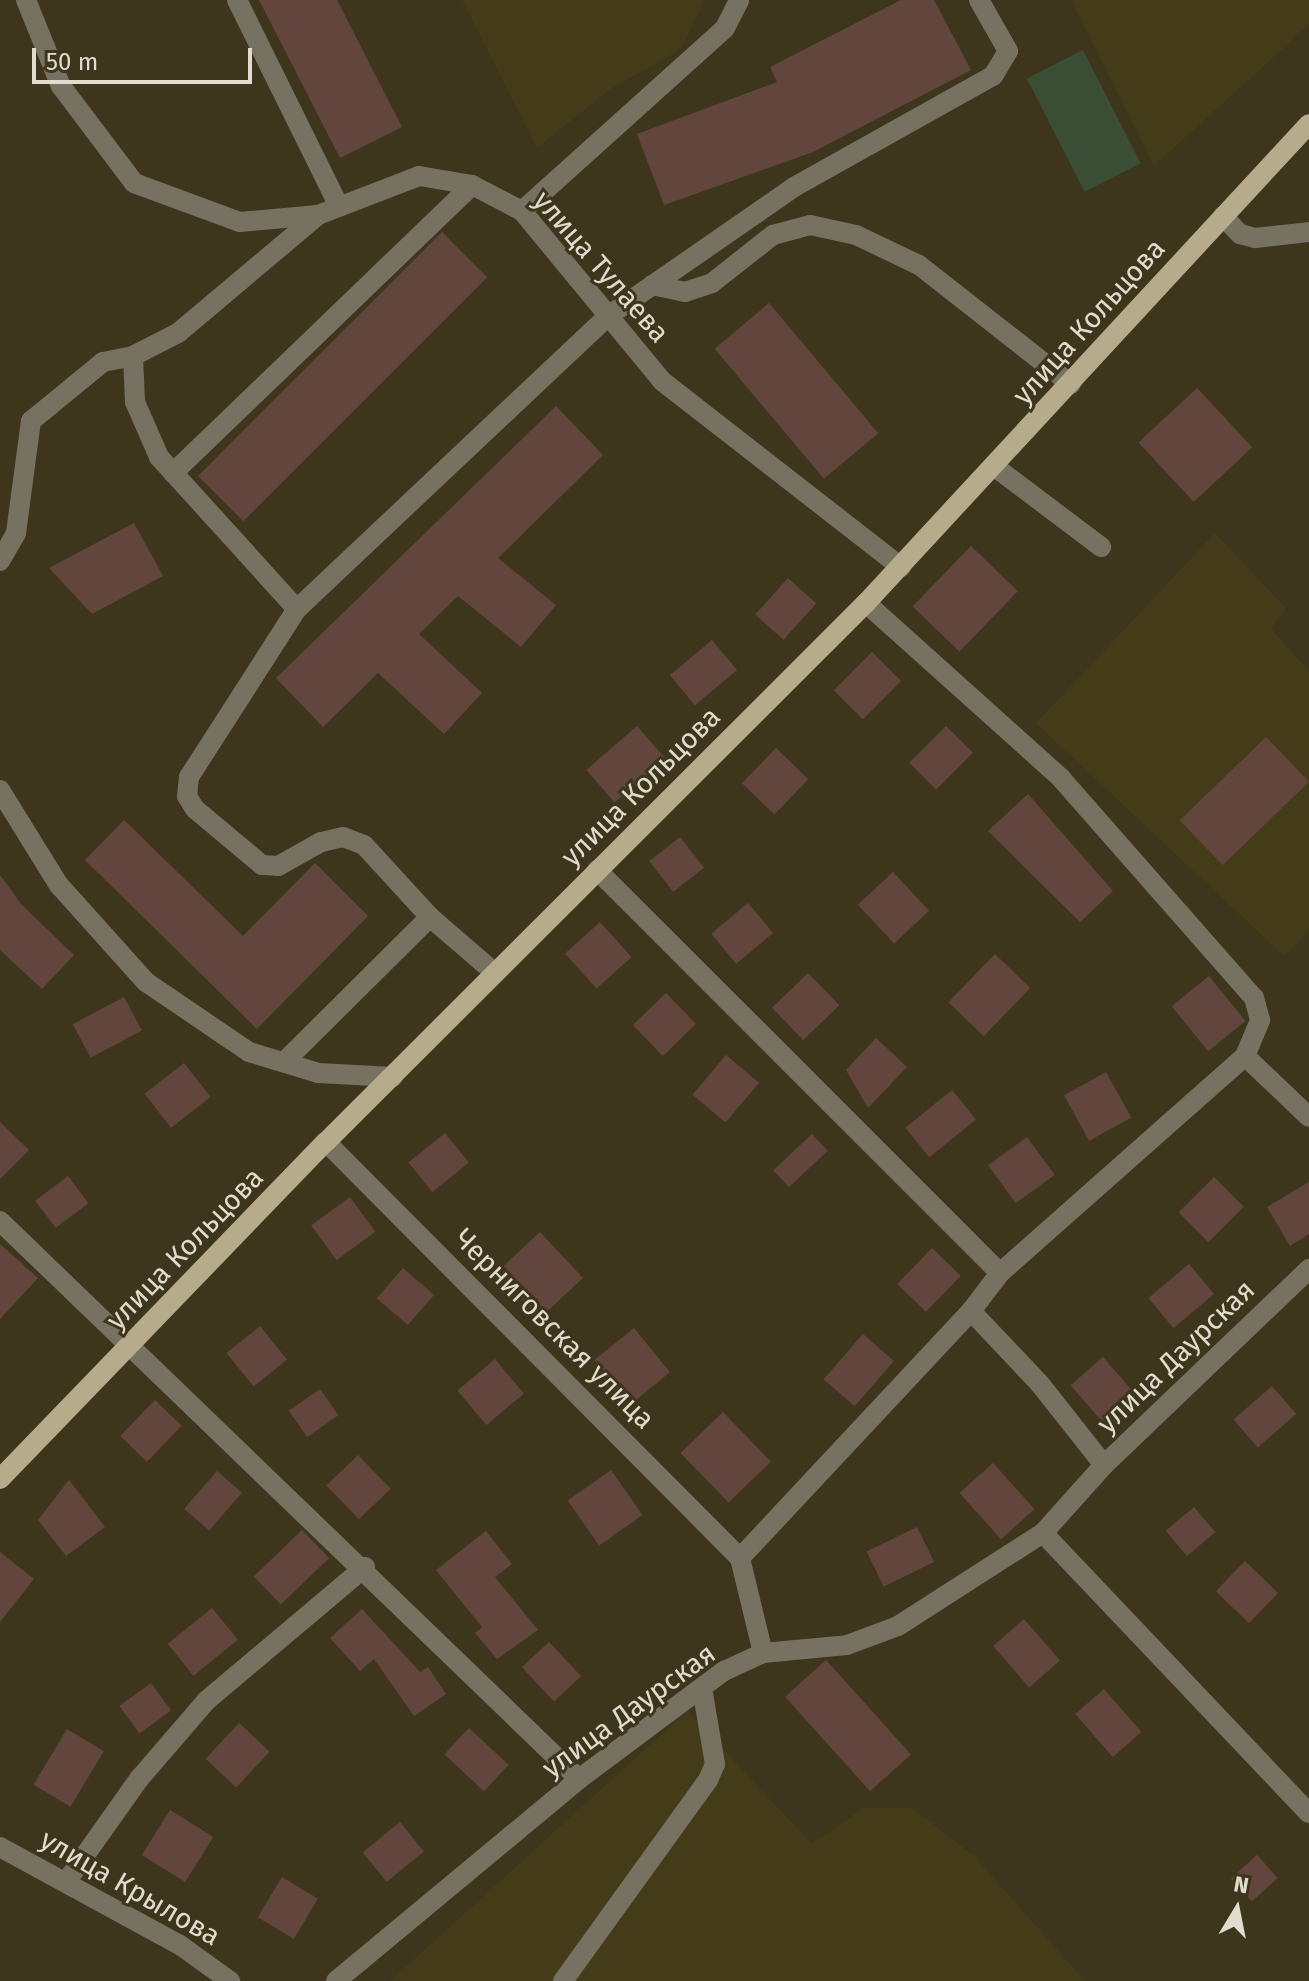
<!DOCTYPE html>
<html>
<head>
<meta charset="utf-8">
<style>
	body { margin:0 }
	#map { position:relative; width:1309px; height:1981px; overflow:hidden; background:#3d361c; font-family:"Fira Sans",sans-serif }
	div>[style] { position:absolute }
	.built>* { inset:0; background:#443b19 }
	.green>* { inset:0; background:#3a4e36; transform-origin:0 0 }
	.building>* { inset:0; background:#62463e; transform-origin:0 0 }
	.minor>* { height:20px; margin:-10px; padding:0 10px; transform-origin:10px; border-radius:10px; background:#777162 }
	.major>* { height:20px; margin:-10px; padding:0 10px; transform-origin:10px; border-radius:10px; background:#b6ab8b }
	span { translate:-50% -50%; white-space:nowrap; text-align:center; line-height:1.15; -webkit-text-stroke:6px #3d361c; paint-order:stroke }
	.street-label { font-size:28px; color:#e1ddce }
	.north { position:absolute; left:1197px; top:1869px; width:80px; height:80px; -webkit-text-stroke:6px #3d361c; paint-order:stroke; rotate:10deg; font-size:22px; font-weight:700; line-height:32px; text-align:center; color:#e1ddce }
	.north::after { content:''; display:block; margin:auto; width:28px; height:36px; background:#e1ddce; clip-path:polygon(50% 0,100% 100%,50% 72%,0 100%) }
	.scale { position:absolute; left:32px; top:48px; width:220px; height:36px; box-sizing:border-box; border:4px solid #e1ddce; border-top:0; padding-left:10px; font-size:24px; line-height:28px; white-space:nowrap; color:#e1ddce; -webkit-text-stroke:6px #3d361c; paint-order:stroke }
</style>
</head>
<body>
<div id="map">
	<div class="built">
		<i style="clip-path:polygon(462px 0,705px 0,681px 49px,609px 90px,537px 148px)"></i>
		<i style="clip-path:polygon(1071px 0,1309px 0,1309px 25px,1154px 166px)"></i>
		<i style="clip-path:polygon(1215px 533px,1286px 608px,1271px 629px,1309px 671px,1309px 932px,1284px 956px,1036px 723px)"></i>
		<i style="clip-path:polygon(687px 1711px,812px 1844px,864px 1808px,912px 1808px,974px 1856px,1085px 1981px,390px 1981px)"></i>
	</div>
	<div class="green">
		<i style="left:1083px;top:50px;width:127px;height:63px;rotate:63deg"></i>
	</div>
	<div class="building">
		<i style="clip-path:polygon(259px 0,337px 0,402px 127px,340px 158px)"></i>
		<i style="clip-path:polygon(901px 0,934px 0,971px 70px,813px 152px,664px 205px,637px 134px,777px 82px,770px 67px)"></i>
		<i style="left:442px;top:232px;width:64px;height:345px;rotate:45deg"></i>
		<i style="left:769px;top:303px;width:170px;height:71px;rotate:50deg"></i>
		<i style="left:1197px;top:388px;width:81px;height:80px;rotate:47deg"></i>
		<i style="clip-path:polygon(556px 406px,603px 455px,498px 558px,556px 605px,521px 647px,458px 596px,419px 634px,482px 693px,444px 734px,378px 673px,323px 727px,276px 678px)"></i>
		<i style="clip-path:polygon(134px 523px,163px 576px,92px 614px,49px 568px)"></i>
		<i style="left:971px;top:546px;width:65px;height:84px;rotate:44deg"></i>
		<i style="left:788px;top:578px;width:38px;height:49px;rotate:42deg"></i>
		<i style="left:712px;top:640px;width:39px;height:55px;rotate:50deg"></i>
		<i style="left:872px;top:652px;width:41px;height:54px;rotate:45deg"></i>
		<i style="left:637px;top:726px;width:43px;height:67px;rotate:49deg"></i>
		<i style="left:946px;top:726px;width:38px;height:52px;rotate:45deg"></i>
		<i style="left:1266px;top:737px;width:62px;height:120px;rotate:46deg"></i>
		<i style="left:776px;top:748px;width:45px;height:49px;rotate:44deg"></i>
		<i style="clip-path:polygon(1028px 794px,1113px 891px,1080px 922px,988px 831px)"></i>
		<i style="clip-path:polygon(124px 820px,243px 936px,315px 863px,368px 916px,257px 1029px,85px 860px)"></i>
		<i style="left:680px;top:837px;width:39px;height:39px;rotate:52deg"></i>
		<i style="left:893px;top:872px;width:53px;height:48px;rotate:47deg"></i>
		<i style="clip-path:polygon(0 875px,21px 904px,74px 955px,42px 989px,0 950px)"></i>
		<i style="left:748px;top:903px;width:39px;height:48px;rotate:50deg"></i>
		<i style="left:600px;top:922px;width:47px;height:47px;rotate:48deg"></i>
		<i style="left:995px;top:954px;width:49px;height:67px;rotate:44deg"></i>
		<i style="left:808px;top:973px;width:45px;height:50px;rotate:46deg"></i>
		<i style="left:1209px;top:976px;width:58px;height:48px;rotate:51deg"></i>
		<i style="left:666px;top:993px;width:43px;height:46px;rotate:46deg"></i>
		<i style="left:124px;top:997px;width:38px;height:58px;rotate:62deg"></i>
		<i style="clip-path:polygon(876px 1038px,907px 1067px,868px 1108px,846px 1070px)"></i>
		<i style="left:726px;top:1055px;width:43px;height:52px;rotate:40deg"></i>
		<i style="left:184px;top:1063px;width:43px;height:50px;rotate:52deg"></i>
		<i style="left:1106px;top:1072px;width:52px;height:48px;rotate:61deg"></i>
		<i style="left:952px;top:1090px;width:38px;height:60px;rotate:51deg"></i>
		<i style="clip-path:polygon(0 1122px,29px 1150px,0 1179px)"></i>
		<i style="left:445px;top:1133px;width:38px;height:47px;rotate:51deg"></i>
		<i style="left:812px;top:1134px;width:23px;height:53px;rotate:47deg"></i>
		<i style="left:1027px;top:1137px;width:47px;height:48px;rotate:54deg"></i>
		<i style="left:68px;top:1176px;width:34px;height:41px;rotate:53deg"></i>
		<i style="left:1214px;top:1177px;width:42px;height:50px;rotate:45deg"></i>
		<i style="clip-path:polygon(1309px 1182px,1309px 1234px,1290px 1246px,1267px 1207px)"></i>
		<i style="left:350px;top:1197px;width:43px;height:48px;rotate:54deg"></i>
		<i style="left:540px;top:1232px;width:63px;height:59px;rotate:47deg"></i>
		<i style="clip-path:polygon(0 1244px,38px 1278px,0 1319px)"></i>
		<i style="left:932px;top:1248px;width:40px;height:50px;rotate:44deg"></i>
		<i style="left:1189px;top:1264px;width:39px;height:53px;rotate:50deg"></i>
		<i style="left:403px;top:1268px;width:41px;height:40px;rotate:41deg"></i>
		<i style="left:260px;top:1326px;width:43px;height:43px;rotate:51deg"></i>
		<i style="left:634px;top:1328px;width:57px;height:51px;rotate:51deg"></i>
		<i style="left:863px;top:1334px;width:41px;height:60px;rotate:41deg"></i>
		<i style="left:1103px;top:1357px;width:57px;height:43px;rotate:49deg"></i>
		<i style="left:495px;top:1359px;width:45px;height:49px;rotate:50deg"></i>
		<i style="left:1272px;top:1386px;width:37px;height:51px;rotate:49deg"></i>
		<i style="left:320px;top:1389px;width:32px;height:38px;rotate:55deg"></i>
		<i style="left:155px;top:1400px;width:37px;height:50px;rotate:44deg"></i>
		<i style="left:723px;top:1412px;width:69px;height:59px;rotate:46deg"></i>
		<i style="left:358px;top:1455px;width:47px;height:44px;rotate:46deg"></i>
		<i style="left:993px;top:1463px;width:62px;height:45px;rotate:48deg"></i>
		<i style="left:611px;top:1470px;width:55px;height:53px;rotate:55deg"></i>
		<i style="left:217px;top:1471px;width:33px;height:50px;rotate:41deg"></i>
		<i style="clip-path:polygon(69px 1480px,105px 1527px,66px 1556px,38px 1520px)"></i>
		<i style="left:1194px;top:1507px;width:33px;height:37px;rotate:50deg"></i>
		<i style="left:917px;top:1527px;width:39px;height:56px;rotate:64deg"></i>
		<i style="left:302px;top:1530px;width:39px;height:67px;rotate:46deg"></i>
		<i style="clip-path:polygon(486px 1531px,512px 1564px,495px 1577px,538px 1630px,497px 1659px,475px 1633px,482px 1627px,436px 1570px)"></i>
		<i style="clip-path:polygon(0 1552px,34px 1579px,0 1622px)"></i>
		<i style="left:1245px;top:1561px;width:46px;height:42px;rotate:44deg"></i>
		<i style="left:212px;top:1608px;width:41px;height:57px;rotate:51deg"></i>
		<i style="clip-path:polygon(362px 1609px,420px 1672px,428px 1667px,446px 1694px,414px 1716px,374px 1659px,360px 1671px,330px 1638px)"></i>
		<i style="left:1024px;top:1619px;width:55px;height:41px;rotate:49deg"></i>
		<i style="left:549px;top:1642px;width:47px;height:37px;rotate:47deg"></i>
		<i style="left:826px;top:1660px;width:127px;height:55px;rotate:48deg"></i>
		<i style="left:151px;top:1683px;width:34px;height:39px;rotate:54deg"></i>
		<i style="left:1104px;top:1689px;width:57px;height:38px;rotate:49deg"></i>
		<i style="left:239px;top:1723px;width:42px;height:49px;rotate:43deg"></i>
		<i style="left:469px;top:1728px;width:54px;height:36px;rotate:43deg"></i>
		<i style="left:67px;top:1729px;width:43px;height:65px;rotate:31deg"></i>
		<i style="left:170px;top:1810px;width:51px;height:53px;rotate:32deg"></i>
		<i style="left:400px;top:1822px;width:38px;height:48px;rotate:51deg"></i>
		<i style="left:1257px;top:1855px;width:31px;height:35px;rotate:48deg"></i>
		<i style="left:282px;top:1877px;width:42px;height:47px;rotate:31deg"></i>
	</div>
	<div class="minor">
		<i style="left:26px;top:0;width:93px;rotate:67.9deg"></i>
		<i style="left:61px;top:86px;width:121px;rotate:53deg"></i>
		<i style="left:134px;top:183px;width:113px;rotate:20.2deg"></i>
		<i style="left:240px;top:222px;width:78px;rotate:-5.1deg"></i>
		<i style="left:318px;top:215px;width:108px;rotate:-21.1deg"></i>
		<i style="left:419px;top:176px;width:54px;rotate:9.6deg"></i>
		<i style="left:472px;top:185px;width:56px;rotate:27.5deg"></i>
		<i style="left:522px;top:211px;width:220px;rotate:50.5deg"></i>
		<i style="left:662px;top:381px;width:303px;rotate:37.9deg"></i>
		<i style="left:237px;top:0;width:230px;rotate:63.7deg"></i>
		<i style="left:522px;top:211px;width:273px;rotate:-42deg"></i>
		<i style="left:725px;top:28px;width:31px;rotate:-63deg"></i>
		<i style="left:1223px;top:216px;width:25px;rotate:47deg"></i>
		<i style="left:1240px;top:234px;width:16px;rotate:15deg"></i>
		<i style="left:1255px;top:238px;width:54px;rotate:-6.3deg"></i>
		<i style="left:652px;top:285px;width:34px;rotate:12deg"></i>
		<i style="left:685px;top:292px;width:28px;rotate:-18deg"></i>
		<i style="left:712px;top:283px;width:78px;rotate:-38.2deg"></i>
		<i style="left:773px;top:235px;width:38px;rotate:-15deg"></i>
		<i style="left:810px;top:225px;width:47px;rotate:12.3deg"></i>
		<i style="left:856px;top:235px;width:70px;rotate:25.5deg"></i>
		<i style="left:919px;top:265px;width:193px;rotate:38.1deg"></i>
		<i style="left:133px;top:356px;width:46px;rotate:87.5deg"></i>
		<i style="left:135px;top:402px;width:60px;rotate:66.4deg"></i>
		<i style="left:159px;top:457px;width:205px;rotate:47.8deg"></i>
		<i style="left:995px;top:467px;width:133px;rotate:37deg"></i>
		<i style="left:173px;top:473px;width:415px;rotate:-43.9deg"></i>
		<i style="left:0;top:561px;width:32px;rotate:-60deg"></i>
		<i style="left:16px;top:533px;width:113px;rotate:-82.4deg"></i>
		<i style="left:31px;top:421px;width:93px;rotate:-39.3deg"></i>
		<i style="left:103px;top:362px;width:31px;rotate:-11deg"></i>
		<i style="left:133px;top:356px;width:51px;rotate:-27.1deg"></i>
		<i style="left:178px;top:333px;width:183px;rotate:-40.1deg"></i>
		<i style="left:0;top:790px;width:110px;rotate:58.3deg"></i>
		<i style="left:58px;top:884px;width:132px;rotate:48.1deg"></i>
		<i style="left:146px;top:982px;width:125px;rotate:34.2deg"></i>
		<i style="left:249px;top:1052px;width:72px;rotate:16.9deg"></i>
		<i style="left:318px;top:1073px;width:75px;rotate:3.1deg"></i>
		<i style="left:597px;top:870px;width:570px;rotate:45deg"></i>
		<i style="left:495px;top:973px;width:86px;rotate:-139.3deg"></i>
		<i style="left:430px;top:917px;width:98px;rotate:-132.5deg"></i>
		<i style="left:364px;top:845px;width:22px;rotate:-159deg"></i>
		<i style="left:343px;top:837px;width:23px;rotate:167deg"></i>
		<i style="left:321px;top:842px;width:49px;rotate:150.8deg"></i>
		<i style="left:278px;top:866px;width:16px;rotate:-176deg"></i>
		<i style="left:262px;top:865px;width:87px;rotate:-140.1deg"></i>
		<i style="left:195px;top:809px;width:15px;rotate:-122deg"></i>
		<i style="left:187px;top:796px;width:19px;rotate:-84deg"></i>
		<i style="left:189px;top:777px;width:200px;rotate:-57.3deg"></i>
		<i style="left:297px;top:609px;width:427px;rotate:-43.3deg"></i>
		<i style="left:608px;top:316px;width:226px;rotate:-34.7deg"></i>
		<i style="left:794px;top:187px;width:228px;rotate:-29.2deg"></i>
		<i style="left:993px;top:76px;width:29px;rotate:-59deg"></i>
		<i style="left:1008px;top:51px;width:59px;rotate:-119.6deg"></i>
		<i style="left:1245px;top:1056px;width:88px;rotate:43.6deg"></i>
		<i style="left:284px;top:1062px;width:206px;rotate:-44.8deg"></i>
		<i style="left:326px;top:1142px;width:587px;rotate:45.14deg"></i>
		<i style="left:0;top:1221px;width:804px;rotate:43.94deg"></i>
		<i style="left:971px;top:1311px;width:100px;rotate:46.6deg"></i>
		<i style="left:1040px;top:1384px;width:103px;rotate:51.7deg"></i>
		<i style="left:1043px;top:1533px;width:386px;rotate:46.5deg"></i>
		<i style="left:740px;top:1558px;width:338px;rotate:-46.9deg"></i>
		<i style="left:971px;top:1311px;width:48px;rotate:-52.7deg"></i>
		<i style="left:1000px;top:1273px;width:327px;rotate:-41.5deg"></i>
		<i style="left:1245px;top:1056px;width:39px;rotate:-67deg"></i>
		<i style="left:1260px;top:1020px;width:23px;rotate:-105deg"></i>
		<i style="left:1254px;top:998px;width:293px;rotate:-131.3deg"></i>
		<i style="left:1061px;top:778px;width:262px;rotate:-138.1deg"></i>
		<i style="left:740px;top:1558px;width:98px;rotate:76.4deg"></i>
		<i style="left:0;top:1847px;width:205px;rotate:28.6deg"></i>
		<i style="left:180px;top:1945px;width:62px;rotate:35.8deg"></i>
		<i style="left:66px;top:1882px;width:126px;rotate:-54.7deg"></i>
		<i style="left:139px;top:1779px;width:103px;rotate:-49.3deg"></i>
		<i style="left:206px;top:1701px;width:208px;rotate:-40.1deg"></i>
		<i style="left:336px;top:1981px;width:316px;rotate:-39.7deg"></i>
		<i style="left:579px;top:1779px;width:181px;rotate:-36.7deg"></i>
		<i style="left:724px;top:1671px;width:43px;rotate:-24.8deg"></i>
		<i style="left:763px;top:1653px;width:84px;rotate:-5.4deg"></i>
		<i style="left:847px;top:1645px;width:54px;rotate:-20.4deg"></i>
		<i style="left:898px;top:1626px;width:172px;rotate:-32.7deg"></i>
		<i style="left:1043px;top:1533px;width:91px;rotate:-48.1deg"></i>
		<i style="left:1104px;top:1465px;width:284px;rotate:-43.7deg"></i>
		<i style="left:563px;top:1981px;width:248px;rotate:-54.2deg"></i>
		<i style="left:708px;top:1780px;width:17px;rotate:-66deg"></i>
		<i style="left:715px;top:1764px;width:77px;rotate:-99.7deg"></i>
	</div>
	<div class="major">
		<i style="left:0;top:1479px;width:469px;rotate:-46deg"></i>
		<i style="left:326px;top:1142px;width:763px;rotate:-44.95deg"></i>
		<i style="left:866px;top:603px;width:652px;rotate:-47.24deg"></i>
	</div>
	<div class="street-label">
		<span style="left:601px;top:267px;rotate:49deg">улица Тулаева</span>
		<span style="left:1089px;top:322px;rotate:-48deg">улица Кольцова</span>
		<span style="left:641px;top:787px;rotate:-45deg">улица Кольцова</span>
		<span style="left:185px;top:1249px;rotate:-46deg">улица Кольцова</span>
		<span style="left:554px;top:1329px;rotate:45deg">Черниговская улица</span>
		<span style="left:1176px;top:1357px;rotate:-44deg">улица Даурская</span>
		<span style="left:629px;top:1711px;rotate:-36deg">улица Даурская</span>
		<span style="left:130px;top:1888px;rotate:30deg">улица Крылова</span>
	</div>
	<div class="north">N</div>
	<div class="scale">50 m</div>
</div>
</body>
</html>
